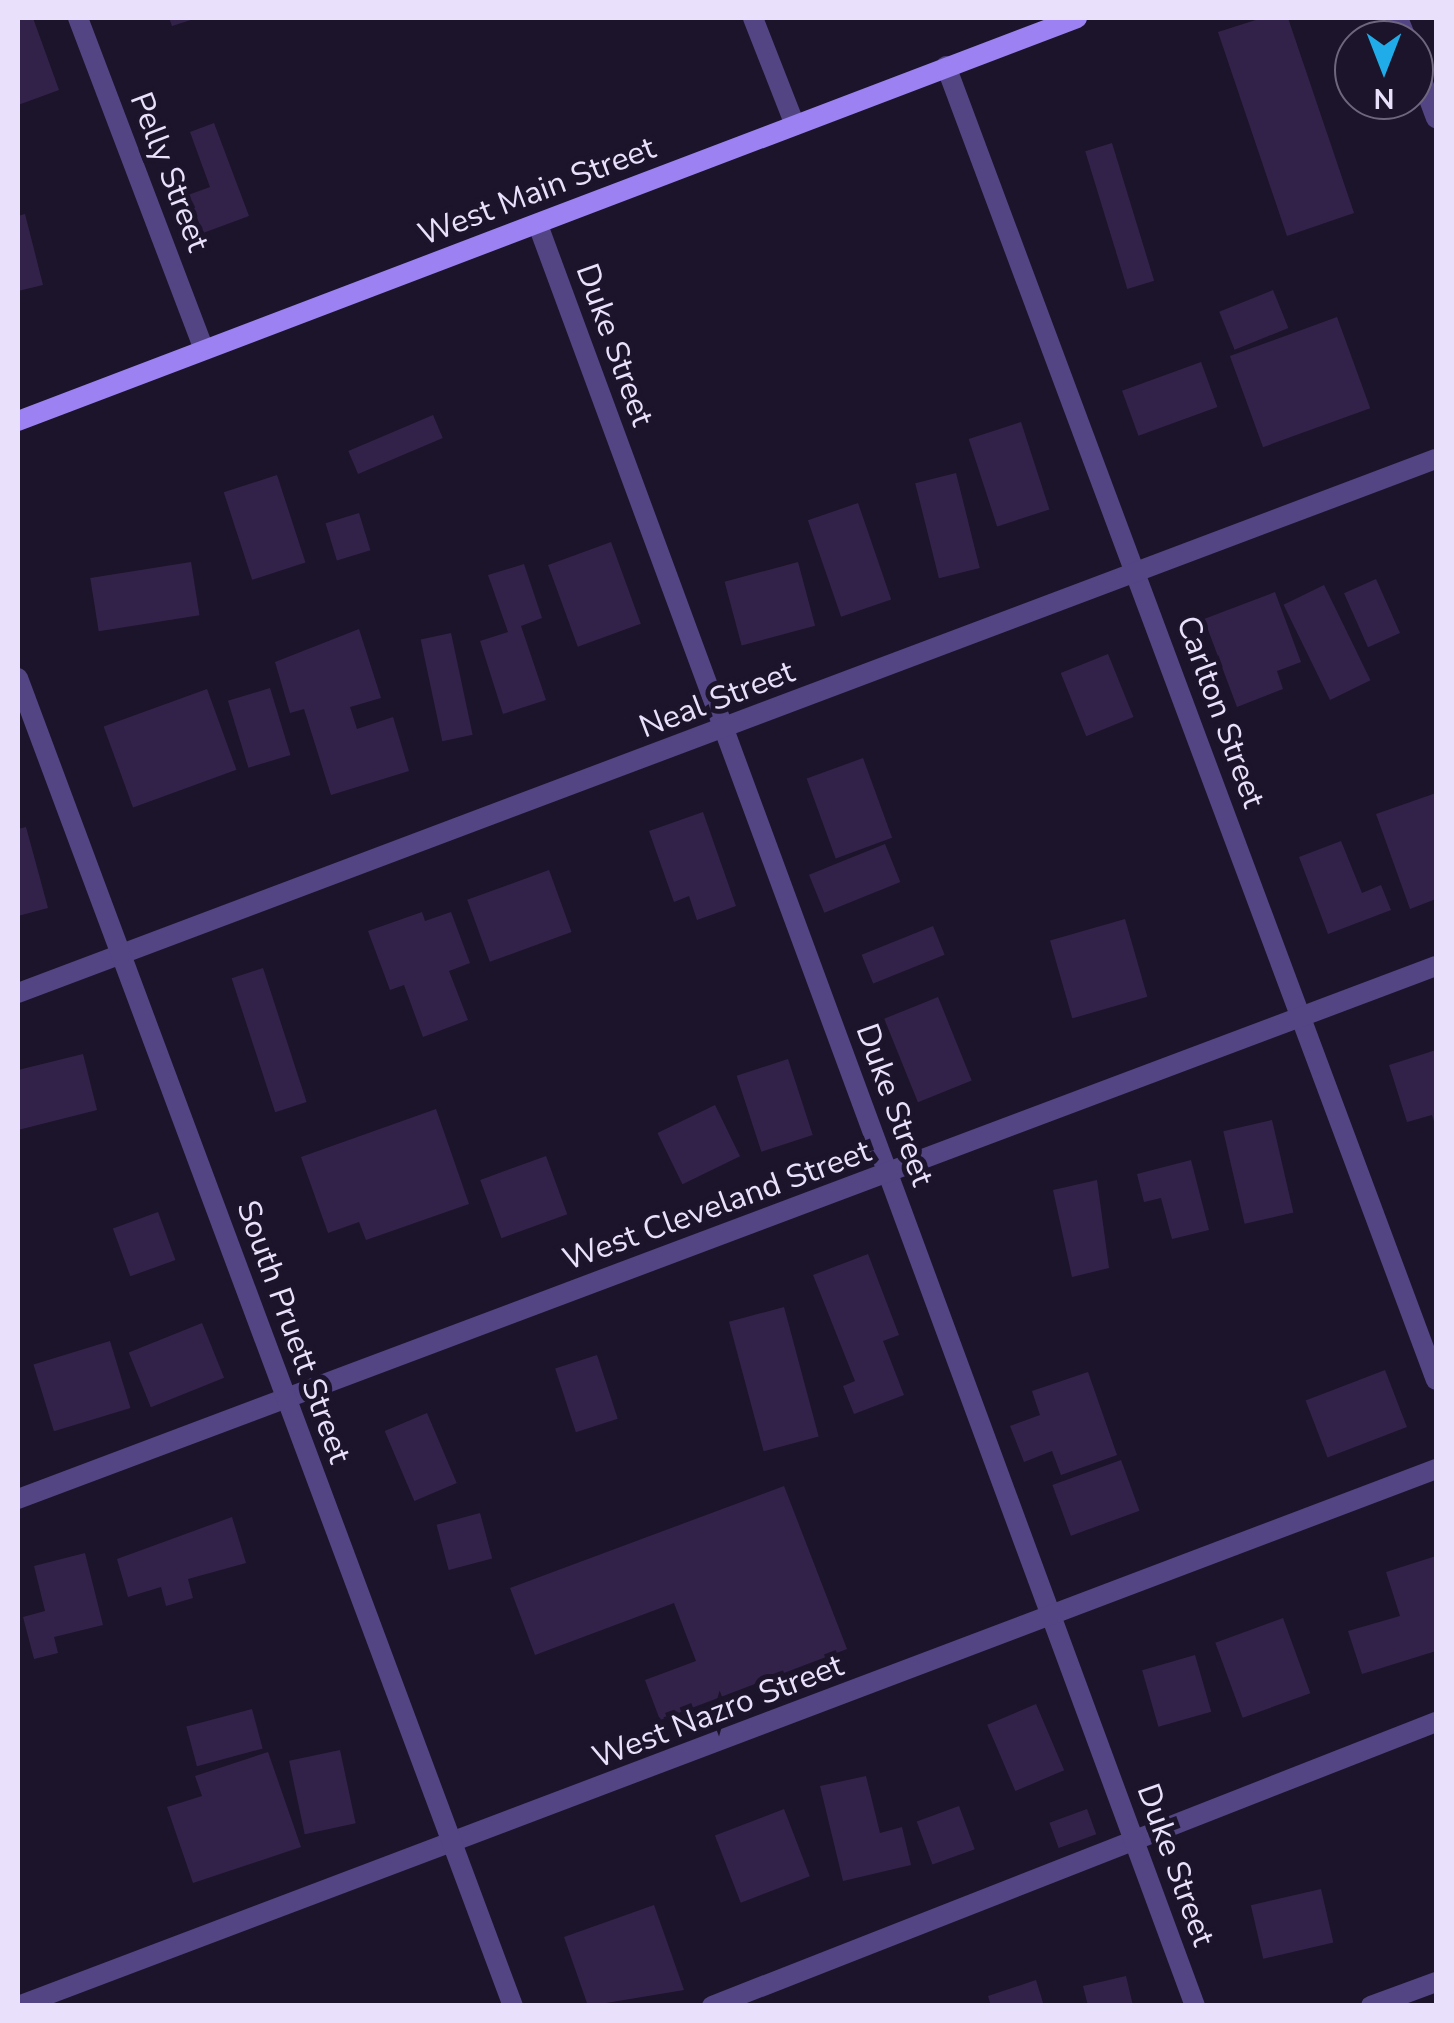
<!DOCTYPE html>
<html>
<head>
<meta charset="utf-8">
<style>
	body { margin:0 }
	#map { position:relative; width:1454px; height:2023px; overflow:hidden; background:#1c142a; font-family:"Nunito Sans",sans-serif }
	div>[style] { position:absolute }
	.building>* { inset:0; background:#322249; transform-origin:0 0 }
	.service>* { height:20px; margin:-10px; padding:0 10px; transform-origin:10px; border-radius:10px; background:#534484 }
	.minor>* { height:20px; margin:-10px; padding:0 10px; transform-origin:10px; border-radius:10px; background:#534484 }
	.tertiary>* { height:20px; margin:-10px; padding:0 10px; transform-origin:10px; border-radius:10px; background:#534484 }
	.secondary>* { height:20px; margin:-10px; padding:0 10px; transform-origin:10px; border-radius:10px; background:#9b81f2 }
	span { translate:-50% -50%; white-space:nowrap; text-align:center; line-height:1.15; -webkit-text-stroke:10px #1c142a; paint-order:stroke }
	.street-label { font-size:32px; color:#e9e0fc }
	.frame { position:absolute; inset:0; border:20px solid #e9e0fc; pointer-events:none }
	.north { position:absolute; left:1334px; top:20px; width:100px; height:100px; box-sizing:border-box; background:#1c142a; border:2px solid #6e667e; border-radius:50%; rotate:180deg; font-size:28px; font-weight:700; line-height:40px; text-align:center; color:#e9e0fc }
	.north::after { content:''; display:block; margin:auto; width:35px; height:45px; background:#20ace8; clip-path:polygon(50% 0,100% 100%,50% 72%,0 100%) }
</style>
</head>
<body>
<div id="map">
	<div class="building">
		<i style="clip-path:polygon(18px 18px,33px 18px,59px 90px,18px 105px)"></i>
		<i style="clip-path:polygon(169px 18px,197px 18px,172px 26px)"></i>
		<i style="clip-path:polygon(1262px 18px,1288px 18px,1354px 213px,1287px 236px,1218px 32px)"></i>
		<i style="clip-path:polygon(214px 123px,249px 216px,203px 233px,188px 195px,210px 187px,190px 132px)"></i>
		<i style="left:1112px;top:143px;width:144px;height:28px;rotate:73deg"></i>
		<i style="clip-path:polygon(25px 214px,43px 285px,18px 291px,18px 216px)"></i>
		<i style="left:1273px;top:290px;width:41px;height:58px;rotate:68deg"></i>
		<i style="left:1337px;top:317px;width:97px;height:114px;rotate:70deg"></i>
		<i style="left:1201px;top:362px;width:48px;height:84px;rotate:70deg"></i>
		<i style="left:433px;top:415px;width:25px;height:92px;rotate:67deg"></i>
		<i style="left:1021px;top:422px;width:92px;height:55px;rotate:72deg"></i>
		<i style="left:956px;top:473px;width:98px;height:42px;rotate:76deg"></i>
		<i style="left:277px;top:475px;width:92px;height:56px;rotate:72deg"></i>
		<i style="left:858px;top:503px;width:102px;height:53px;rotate:71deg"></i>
		<i style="left:359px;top:513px;width:39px;height:35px;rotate:73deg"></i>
		<i style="left:611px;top:542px;width:87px;height:67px;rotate:70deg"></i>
		<i style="left:191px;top:562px;width:54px;height:102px;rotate:81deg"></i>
		<i style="left:798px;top:562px;width:66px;height:76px;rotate:75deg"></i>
		<i style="clip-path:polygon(524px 564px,542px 618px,521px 626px,546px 700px,503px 714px,480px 641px,508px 632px,488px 575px)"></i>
		<i style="left:1376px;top:579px;width:59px;height:35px;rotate:66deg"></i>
		<i style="left:1324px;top:585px;width:106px;height:45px;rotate:64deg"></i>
		<i style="clip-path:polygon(1275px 592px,1301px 662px,1277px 671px,1283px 689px,1237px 707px,1204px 619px)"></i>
		<i style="clip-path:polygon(359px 629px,381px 698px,350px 707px,357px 729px,393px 717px,409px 771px,331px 795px,304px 709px,290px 713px,275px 662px)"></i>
		<i style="left:451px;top:633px;width:104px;height:31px;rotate:78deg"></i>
		<i style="left:1108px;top:654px;width:68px;height:51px;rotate:68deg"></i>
		<i style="left:270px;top:688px;width:70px;height:44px;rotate:73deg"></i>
		<i style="left:207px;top:689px;width:86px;height:110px;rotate:70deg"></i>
		<i style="left:863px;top:758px;width:85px;height:60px;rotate:70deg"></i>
		<i style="clip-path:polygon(1436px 793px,1436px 899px,1410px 909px,1376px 814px)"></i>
		<i style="clip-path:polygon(703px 812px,736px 906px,697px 920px,689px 896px,674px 902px,649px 831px)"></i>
		<i style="clip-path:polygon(26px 827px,48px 908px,18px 916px,18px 829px)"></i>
		<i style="clip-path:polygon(1341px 841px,1362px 893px,1381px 885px,1391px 910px,1328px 934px,1299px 857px)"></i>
		<i style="left:885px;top:844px;width:41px;height:82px;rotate:68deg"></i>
		<i style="left:549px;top:870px;width:66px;height:87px;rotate:70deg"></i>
		<i style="clip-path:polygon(422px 912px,425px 921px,451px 912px,470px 963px,449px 971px,468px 1020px,423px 1037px,404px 985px,390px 990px,368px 931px)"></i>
		<i style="left:1125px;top:919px;width:81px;height:78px;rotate:74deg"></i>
		<i style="left:933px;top:926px;width:31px;height:77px;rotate:68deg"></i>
		<i style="left:263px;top:968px;width:141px;height:33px;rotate:72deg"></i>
		<i style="left:938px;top:997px;width:90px;height:58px;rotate:68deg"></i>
		<i style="clip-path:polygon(1436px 1050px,1436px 1128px,1432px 1115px,1407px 1122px,1389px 1065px)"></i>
		<i style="clip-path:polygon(83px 1054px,97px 1110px,18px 1130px,18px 1070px)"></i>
		<i style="left:788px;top:1059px;width:80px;height:54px;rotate:72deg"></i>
		<i style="left:715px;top:1105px;width:57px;height:64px;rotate:64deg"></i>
		<i style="clip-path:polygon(436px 1109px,469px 1204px,366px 1240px,359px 1222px,328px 1233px,301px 1157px)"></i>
		<i style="left:1272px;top:1120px;width:95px;height:50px;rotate:77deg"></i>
		<i style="left:546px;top:1156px;width:62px;height:70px;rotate:70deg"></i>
		<i style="clip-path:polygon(1191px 1160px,1209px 1230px,1172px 1239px,1161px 1198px,1144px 1202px,1137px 1174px)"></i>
		<i style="clip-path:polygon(1097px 1180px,1109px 1268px,1072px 1277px,1053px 1190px)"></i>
		<i style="left:158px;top:1212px;width:51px;height:48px;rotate:70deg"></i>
		<i style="clip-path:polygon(868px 1254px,899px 1335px,883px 1341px,904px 1395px,854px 1414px,843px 1386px,855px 1381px,813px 1275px)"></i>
		<i style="left:784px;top:1307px;width:134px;height:57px;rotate:75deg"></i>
		<i style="left:202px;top:1323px;width:59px;height:79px;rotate:68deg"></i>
		<i style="left:110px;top:1341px;width:70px;height:80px;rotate:73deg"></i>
		<i style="left:597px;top:1355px;width:67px;height:44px;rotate:72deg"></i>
		<i style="left:1385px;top:1370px;width:61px;height:85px;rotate:69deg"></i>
		<i style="clip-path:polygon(1088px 1372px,1117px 1455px,1061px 1475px,1052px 1451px,1024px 1462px,1010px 1426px,1040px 1415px,1032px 1391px)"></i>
		<i style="left:427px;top:1413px;width:76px;height:46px;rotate:67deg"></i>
		<i style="left:1121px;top:1460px;width:54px;height:73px;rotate:70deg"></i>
		<i style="clip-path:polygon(784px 1486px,847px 1649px,660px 1720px,645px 1680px,696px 1661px,674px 1603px,535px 1655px,510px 1588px)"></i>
		<i style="left:480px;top:1513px;width:47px;height:45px;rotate:75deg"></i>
		<i style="clip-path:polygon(232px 1517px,246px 1563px,188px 1579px,193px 1598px,166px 1606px,161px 1587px,128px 1597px,117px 1559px)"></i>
		<i style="clip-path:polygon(85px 1553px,103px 1625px,54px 1637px,58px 1653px,34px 1659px,23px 1617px,45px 1611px,34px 1566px)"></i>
		<i style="clip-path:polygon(1436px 1556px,1436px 1651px,1362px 1674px,1348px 1631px,1400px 1616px,1386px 1572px)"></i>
		<i style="left:1283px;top:1618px;width:80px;height:72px;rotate:70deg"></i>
		<i style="left:1195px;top:1655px;width:59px;height:55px;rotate:74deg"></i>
		<i style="left:1036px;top:1704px;width:72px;height:53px;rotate:67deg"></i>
		<i style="left:252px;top:1709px;width:41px;height:68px;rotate:75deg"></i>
		<i style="left:340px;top:1750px;width:75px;height:52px;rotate:78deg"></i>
		<i style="clip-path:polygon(268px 1752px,301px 1847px,193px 1883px,167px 1807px,202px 1796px,195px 1776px)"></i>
		<i style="clip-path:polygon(866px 1776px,880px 1833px,902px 1827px,911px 1865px,843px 1881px,820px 1786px)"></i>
		<i style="left:959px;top:1806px;width:46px;height:45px;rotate:70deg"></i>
		<i style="left:784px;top:1809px;width:72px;height:74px;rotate:69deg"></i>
		<i style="left:1087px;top:1809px;width:27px;height:40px;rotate:70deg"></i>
		<i style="left:1321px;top:1889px;width:55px;height:72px;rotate:77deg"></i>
		<i style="clip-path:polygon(654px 1905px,684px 1990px,588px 2006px,564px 1937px)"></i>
		<i style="clip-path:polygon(1126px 1976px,1133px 2006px,1088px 2006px,1083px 1986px)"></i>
		<i style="clip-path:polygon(1036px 1980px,1044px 2006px,991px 2006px,988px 1996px)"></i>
	</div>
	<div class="service">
		<i style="left:712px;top:2006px;width:778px;rotate:-21.42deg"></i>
	</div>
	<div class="minor">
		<i style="left:78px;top:18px;width:352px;rotate:69.2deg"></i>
		<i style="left:753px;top:18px;width:115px;rotate:68.6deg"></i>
		<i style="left:1398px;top:18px;width:24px;rotate:68deg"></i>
		<i style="left:1414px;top:59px;width:63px;rotate:69.6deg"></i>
		<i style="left:946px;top:66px;width:1402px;rotate:69.55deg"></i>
		<i style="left:538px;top:225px;width:1898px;rotate:69.75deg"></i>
		<i style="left:18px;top:993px;width:1515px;rotate:-20.64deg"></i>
		<i style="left:18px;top:1499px;width:1515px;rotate:-20.6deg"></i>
		<i style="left:18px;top:2006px;width:1516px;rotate:-20.74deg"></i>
		<i style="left:1371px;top:2006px;width:69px;rotate:-20.3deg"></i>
	</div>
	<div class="tertiary">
		<i style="left:18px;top:678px;width:1417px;rotate:69.56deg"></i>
	</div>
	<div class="secondary">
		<i style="left:18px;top:421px;width:1133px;rotate:-20.83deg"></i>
	</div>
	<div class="street-label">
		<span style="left:169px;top:172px;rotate:69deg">Pelly Street</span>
		<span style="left:537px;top:192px;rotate:-21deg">West Main Street</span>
		<span style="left:614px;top:345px;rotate:70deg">Duke Street</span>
		<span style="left:717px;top:700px;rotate:-21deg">Neal Street</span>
		<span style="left:1220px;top:712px;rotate:70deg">Carlton Street</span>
		<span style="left:894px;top:1105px;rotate:70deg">Duke Street</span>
		<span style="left:717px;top:1206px;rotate:-20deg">West Cleveland Street</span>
		<span style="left:293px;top:1332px;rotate:70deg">South Pruett Street</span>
		<span style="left:718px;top:1712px;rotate:-21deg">West Nazro Street</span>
		<span style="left:1175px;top:1865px;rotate:70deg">Duke Street</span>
	</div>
	<div class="frame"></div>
	<div class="north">N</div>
</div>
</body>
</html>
